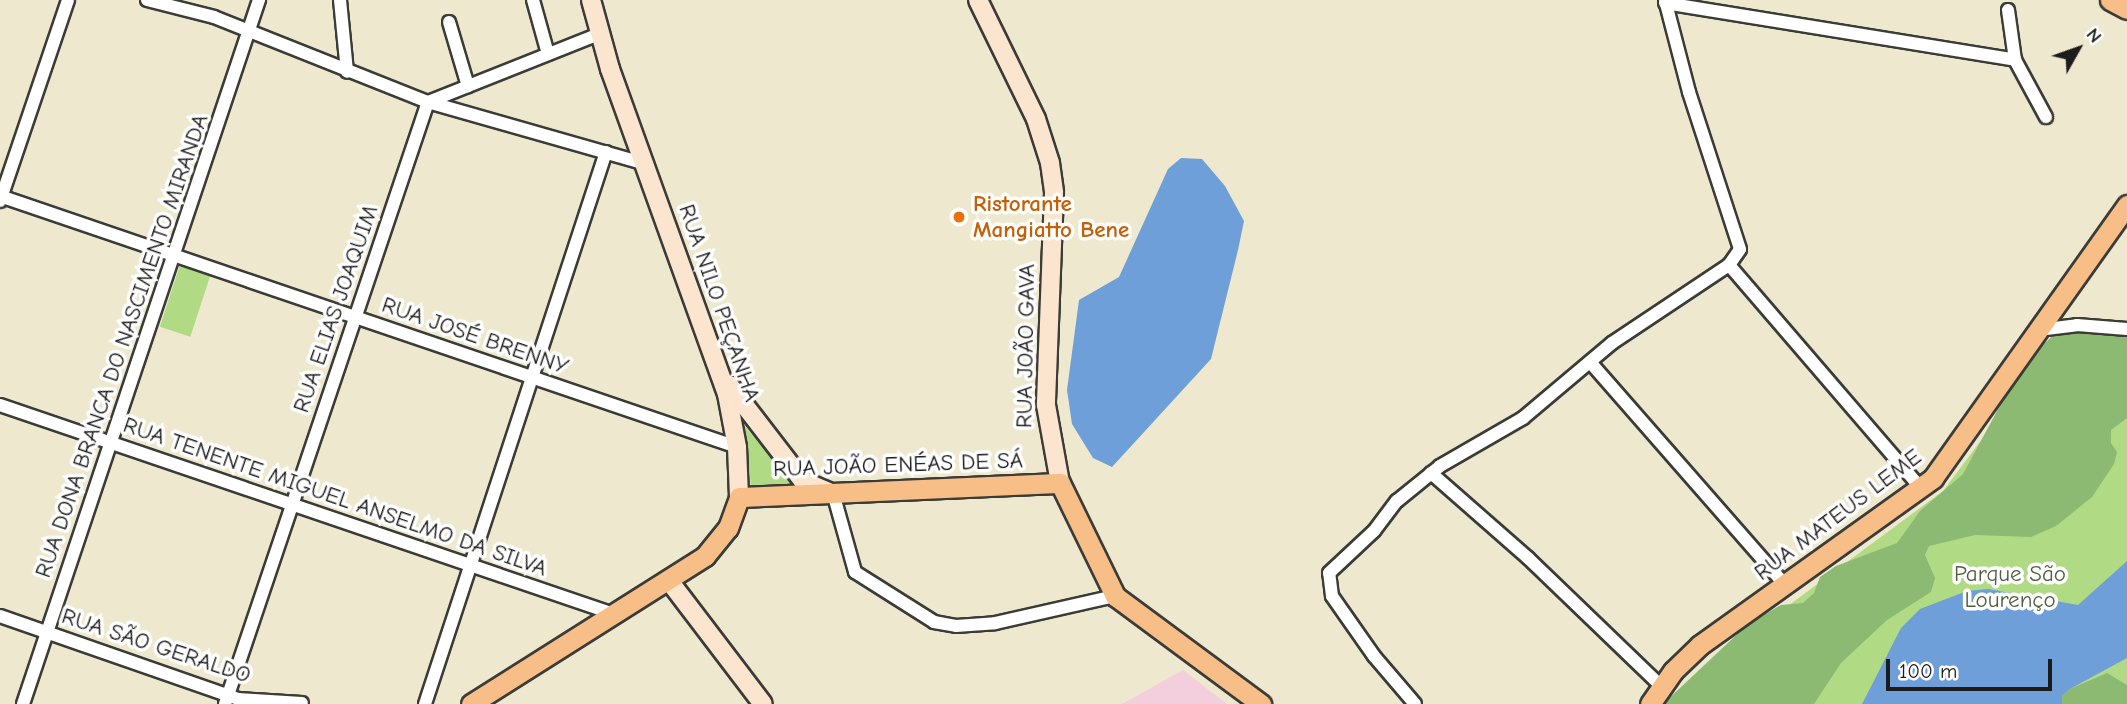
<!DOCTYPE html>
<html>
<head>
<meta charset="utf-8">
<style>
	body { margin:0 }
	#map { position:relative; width:2127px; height:704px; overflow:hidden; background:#ede8ce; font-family:"Comic Neue",sans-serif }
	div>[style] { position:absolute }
	.built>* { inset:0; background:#f3cfde }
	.green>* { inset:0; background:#b0da84; transform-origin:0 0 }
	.forest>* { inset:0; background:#8cba72 }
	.water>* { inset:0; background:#6e9fd8 }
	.roads { filter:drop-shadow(2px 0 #3b3b37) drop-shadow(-2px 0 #3b3b37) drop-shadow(0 2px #3b3b37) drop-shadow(0 -2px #3b3b37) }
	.street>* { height:12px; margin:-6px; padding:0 6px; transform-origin:6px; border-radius:6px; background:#fff }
	.secondary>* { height:18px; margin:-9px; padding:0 9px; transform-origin:9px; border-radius:9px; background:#fce5cf }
	.primary>* { height:19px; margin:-9.5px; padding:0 9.5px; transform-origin:9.5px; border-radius:9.5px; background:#f7be87 }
	.dots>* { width:19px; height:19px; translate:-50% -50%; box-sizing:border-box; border:4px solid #fff; border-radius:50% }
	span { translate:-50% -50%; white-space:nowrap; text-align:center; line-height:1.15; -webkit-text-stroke:7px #fff; paint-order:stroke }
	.food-label { font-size:23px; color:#c56008; font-weight:700 }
	.left { translate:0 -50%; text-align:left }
	.street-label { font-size:23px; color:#1c1c1c }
	.park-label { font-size:23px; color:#505e40 }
	.north { position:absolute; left:2043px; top:14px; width:70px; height:70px; -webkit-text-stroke:5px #fff; paint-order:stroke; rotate:50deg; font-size:19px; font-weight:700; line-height:28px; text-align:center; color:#1c1c1c }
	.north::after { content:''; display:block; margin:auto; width:24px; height:32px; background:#1c1c1c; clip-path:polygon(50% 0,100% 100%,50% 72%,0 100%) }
	.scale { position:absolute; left:1886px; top:659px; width:166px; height:32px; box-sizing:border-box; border:4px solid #1c1c1c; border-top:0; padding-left:9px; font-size:21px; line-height:24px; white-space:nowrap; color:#1c1c1c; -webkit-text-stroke:5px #fff; paint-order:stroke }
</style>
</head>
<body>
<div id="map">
	<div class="built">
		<i style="clip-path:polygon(1183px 670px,1227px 704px,1122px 704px)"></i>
	</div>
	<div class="green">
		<i style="left:180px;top:265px;width:32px;height:65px;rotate:18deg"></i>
		<i style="clip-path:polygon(2127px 338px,2127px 704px,1676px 704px,1723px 654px,1943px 491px,2046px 354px)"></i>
		<i style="clip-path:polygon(743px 424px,796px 488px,751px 487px)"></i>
	</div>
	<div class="forest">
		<i style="clip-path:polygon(2085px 318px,2127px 325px,2127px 418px,2111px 430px,2111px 443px,2117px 452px,2114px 464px,2092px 497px,2056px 526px,2031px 537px,1975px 535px,1929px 546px,1925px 555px,1935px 578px,1931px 592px,1887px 620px,1841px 663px,1814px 704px,1663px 704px,1748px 624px,1781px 605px,1803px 603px,1814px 593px,1820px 577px,1836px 566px,1897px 543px,1920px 511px,1963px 474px,2023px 363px,2069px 321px)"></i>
		<i style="clip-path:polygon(2107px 673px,2127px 685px,2127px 704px,2062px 704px,2062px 696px,2070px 689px)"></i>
	</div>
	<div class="water">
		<i style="clip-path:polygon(1181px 158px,1202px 159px,1225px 186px,1244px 221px,1238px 250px,1211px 359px,1112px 467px,1093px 458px,1072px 424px,1067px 390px,1079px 300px,1119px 277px,1168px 169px)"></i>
		<i style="clip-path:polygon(2127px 561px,2127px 658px,2070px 689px,2062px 696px,2062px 704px,1862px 704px,1901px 628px,1920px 609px,1967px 591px,1988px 589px,2078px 605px)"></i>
	</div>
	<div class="roads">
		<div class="street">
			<i style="left:147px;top:0;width:69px;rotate:14.2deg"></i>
			<i style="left:214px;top:17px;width:230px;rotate:21.7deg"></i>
			<i style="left:428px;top:102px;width:226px;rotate:15.9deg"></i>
			<i style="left:340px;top:0;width:72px;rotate:84.4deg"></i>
			<i style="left:533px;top:0;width:56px;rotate:74.5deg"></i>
			<i style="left:1665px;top:3px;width:355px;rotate:9.2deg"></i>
			<i style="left:2008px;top:10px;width:50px;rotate:82deg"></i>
			<i style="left:2015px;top:60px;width:65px;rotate:61.5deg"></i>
			<i style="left:449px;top:22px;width:67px;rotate:73.5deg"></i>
			<i style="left:0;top:196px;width:779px;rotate:18.81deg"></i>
			<i style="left:0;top:201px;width:212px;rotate:-71.3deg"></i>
			<i style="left:1729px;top:265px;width:294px;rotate:49.3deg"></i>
			<i style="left:2038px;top:330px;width:39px;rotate:-7deg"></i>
			<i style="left:2077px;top:325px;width:50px;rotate:4.6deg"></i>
			<i style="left:1590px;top:362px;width:298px;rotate:48.8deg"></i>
			<i style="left:0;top:405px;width:652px;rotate:18.8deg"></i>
			<i style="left:1431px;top:473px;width:129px;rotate:41.2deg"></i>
			<i style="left:1528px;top:558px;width:185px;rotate:43.9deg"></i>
			<i style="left:833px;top:493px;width:82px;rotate:74.4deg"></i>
			<i style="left:855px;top:572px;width:93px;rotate:32.3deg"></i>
			<i style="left:934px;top:622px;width:22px;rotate:10deg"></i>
			<i style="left:956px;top:626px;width:39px;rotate:-4deg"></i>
			<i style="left:995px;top:623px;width:123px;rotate:-12.7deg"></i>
			<i style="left:0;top:616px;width:252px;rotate:19.2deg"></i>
			<i style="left:238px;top:699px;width:64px;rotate:3.6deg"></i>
			<i style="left:23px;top:704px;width:743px;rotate:-71.47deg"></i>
			<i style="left:225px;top:704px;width:635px;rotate:-71.37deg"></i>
			<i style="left:428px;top:102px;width:184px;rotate:-21.7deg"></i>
			<i style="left:425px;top:704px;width:581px;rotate:-71.85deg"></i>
			<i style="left:1415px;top:704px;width:63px;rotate:-130.5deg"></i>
			<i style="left:1374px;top:656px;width:73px;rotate:-125deg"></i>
			<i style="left:1332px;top:596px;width:23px;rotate:-97deg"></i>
			<i style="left:1329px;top:573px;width:62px;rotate:-43deg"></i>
			<i style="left:1374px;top:531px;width:38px;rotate:-53deg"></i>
			<i style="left:1397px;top:501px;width:55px;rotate:-39.1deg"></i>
			<i style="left:1440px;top:466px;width:96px;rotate:-30deg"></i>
			<i style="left:1523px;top:418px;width:116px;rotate:-40.1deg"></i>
			<i style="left:1612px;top:343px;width:141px;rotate:-33.7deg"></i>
			<i style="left:1729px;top:265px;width:19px;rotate:-55deg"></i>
			<i style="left:1740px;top:249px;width:165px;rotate:-108deg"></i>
			<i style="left:1689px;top:92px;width:95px;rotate:-104.6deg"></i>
		</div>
		<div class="secondary">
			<i style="left:591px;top:0;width:72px;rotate:74.6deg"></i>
			<i style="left:610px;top:69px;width:345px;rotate:70.2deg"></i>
			<i style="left:727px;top:394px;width:54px;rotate:79.3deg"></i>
			<i style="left:737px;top:447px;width:50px;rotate:87.7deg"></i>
			<i style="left:978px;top:0;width:132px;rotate:64deg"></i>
			<i style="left:1036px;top:119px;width:46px;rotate:72.3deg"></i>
			<i style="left:1050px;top:163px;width:30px;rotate:82deg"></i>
			<i style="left:1054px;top:193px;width:212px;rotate:92.2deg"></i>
			<i style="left:1046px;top:405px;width:79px;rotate:79.8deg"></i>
			<i style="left:729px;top:385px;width:121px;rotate:52.4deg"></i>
			<i style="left:803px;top:481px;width:28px;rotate:23deg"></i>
			<i style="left:670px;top:582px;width:153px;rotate:52.7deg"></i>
		</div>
		<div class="primary">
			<i style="left:2110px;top:0;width:19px;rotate:28deg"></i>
			<i style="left:471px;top:704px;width:277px;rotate:-32.3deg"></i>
			<i style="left:705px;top:556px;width:36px;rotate:-51deg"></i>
			<i style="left:728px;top:528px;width:33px;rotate:-70deg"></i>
			<i style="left:739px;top:497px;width:321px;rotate:-2.5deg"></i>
			<i style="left:1060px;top:483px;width:126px;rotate:64deg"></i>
			<i style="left:1115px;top:596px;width:182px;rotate:36.5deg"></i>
			<i style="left:1650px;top:704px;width:40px;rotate:-55.1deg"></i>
			<i style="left:1673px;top:671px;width:37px;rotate:-44deg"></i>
			<i style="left:1700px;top:645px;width:287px;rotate:-35.6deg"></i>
			<i style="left:1933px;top:478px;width:335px;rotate:-54.6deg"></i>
		</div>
	</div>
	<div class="dots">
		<i style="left:959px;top:217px;background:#e8710a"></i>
	</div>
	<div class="food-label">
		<span class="left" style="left:973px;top:217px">Ristorante<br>Mangiatto Bene</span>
	</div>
	<div class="street-label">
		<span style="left:719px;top:303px;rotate:71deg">RUA NILO PEÇANHA</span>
		<span style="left:336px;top:309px;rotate:-71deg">RUA ELIAS JOAQUIM</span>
		<span style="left:475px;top:336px;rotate:19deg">RUA JOSÉ BRENNY</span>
		<span style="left:122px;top:346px;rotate:-71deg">RUA DONA BRANCA DO NASCIMENTO MIRANDA</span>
		<span style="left:1026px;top:346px;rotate:-89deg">RUA JOÃO GAVA</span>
		<span style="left:898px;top:465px;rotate:-2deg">RUA JOÃO ENÉAS DE SÁ</span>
		<span style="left:335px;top:497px;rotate:19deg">RUA TENENTE MIGUEL ANSELMO DA SILVA</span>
		<span style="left:1838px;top:515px;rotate:-37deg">RUA MATEUS LEME</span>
		<span style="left:156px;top:646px;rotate:18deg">RUA SÃO GERALDO</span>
	</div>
	<div class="park-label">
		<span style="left:2010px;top:587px">Parque São<br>Lourenço</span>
	</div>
	<div class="north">N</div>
	<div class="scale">100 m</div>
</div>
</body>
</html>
